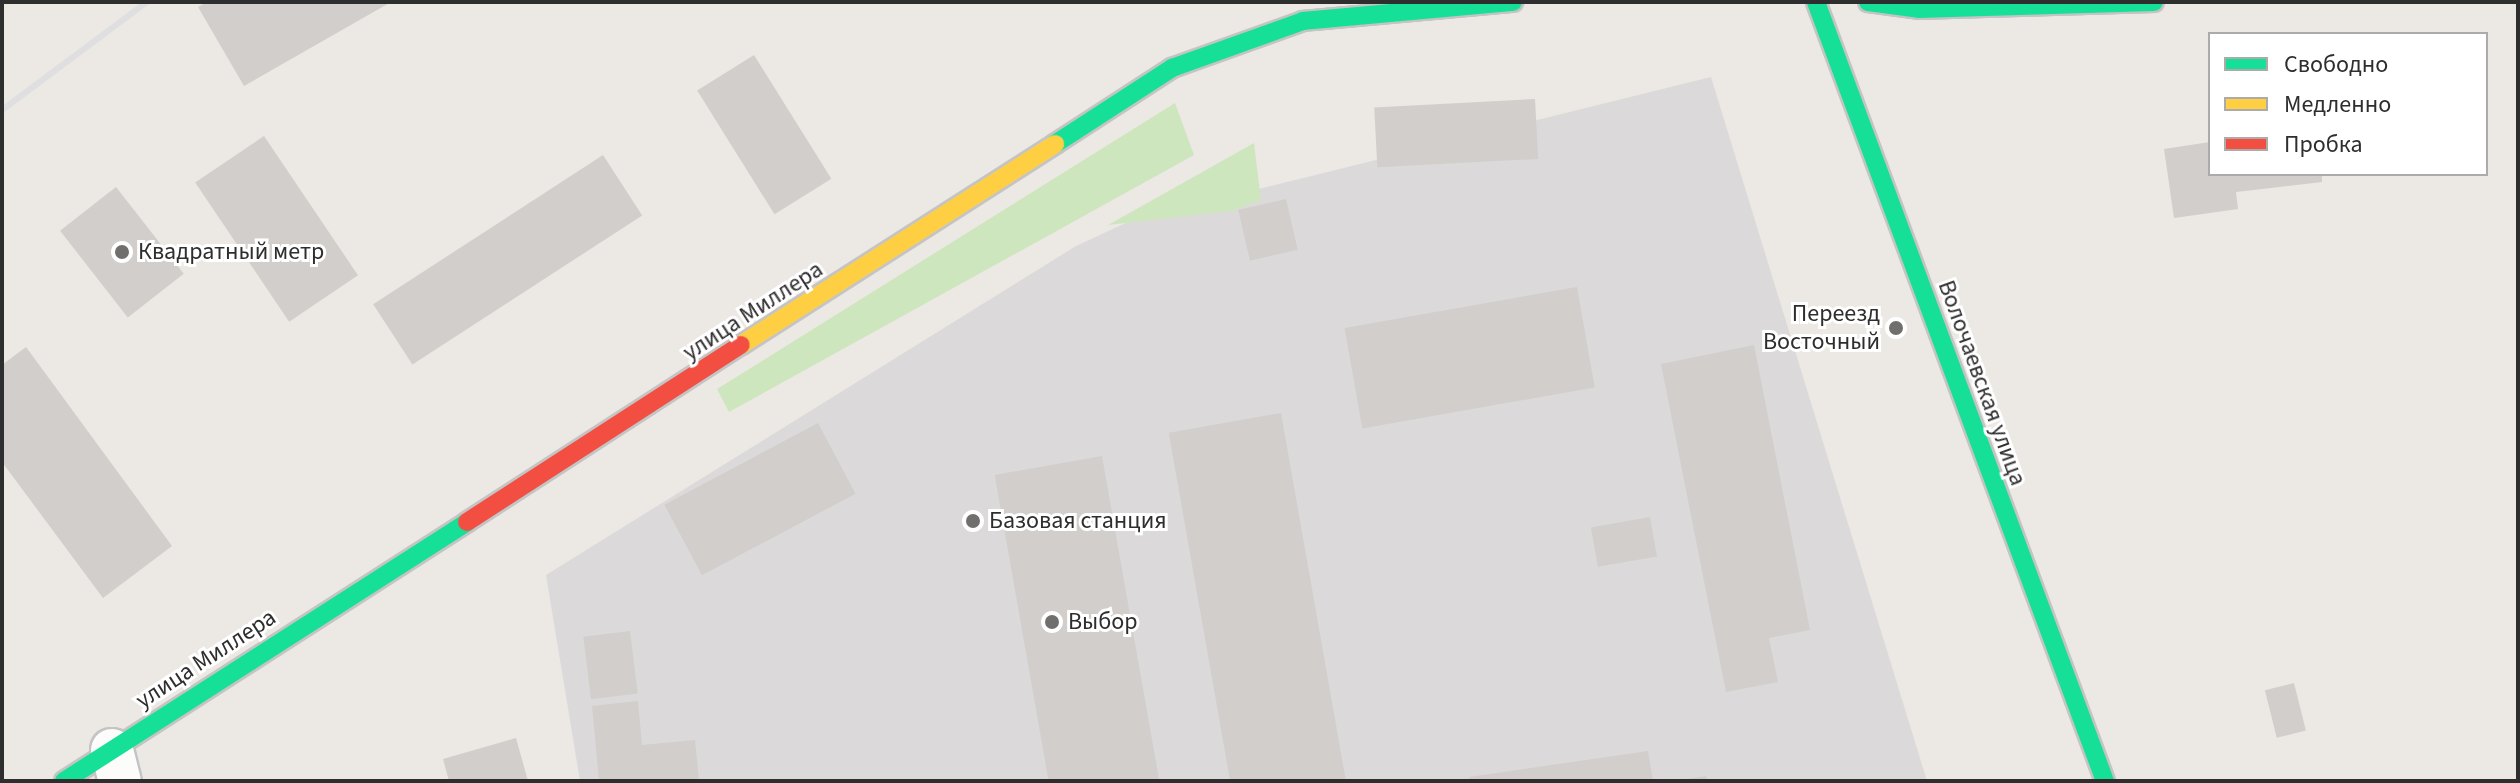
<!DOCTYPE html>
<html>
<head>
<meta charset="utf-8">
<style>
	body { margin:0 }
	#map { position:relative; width:2520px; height:783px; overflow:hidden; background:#ece8e4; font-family:"Source Sans 3",sans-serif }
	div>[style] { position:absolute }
	.industrial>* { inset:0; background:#dcd9db }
	.green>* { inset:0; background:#cee6be }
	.building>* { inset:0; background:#d1cecb; transform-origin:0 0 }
	.roads { filter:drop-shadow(2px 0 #c5c4c5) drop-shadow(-2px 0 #c5c4c5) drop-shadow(0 2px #c5c4c5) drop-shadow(0 -2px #c5c4c5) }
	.street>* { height:42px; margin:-21px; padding:0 21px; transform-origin:21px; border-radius:21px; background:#fcfcfb }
	.fast>* { height:18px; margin:-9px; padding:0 9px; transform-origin:9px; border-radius:9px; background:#16e098 }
	.slow>* { height:18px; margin:-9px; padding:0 9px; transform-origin:9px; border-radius:9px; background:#ffcf43 }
	.jam>* { height:18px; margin:-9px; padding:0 9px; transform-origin:9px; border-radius:9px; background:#f24e42 }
	.rail>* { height:6px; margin:-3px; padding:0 3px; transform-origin:3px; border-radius:3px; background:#dfdfe1 }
	.dots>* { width:22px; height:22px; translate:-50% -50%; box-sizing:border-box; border:4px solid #fff; border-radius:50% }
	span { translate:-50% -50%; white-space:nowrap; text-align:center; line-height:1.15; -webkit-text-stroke:6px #fff; paint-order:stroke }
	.poi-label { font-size:24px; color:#2e2e2e }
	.left { translate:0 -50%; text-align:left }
	.right { translate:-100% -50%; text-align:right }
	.street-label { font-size:24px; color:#2e2e2e }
	.frame { position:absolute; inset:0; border:4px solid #2e2e2e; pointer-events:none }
	.legend { position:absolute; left:2208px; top:32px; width:280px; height:144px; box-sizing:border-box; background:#fff; border:2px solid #ababab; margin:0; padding:10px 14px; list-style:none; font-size:24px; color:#2e2e2e }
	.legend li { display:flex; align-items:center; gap:16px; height:40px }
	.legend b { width:40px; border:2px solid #ababab }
</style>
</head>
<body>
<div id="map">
	<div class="industrial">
		<i style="clip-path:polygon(1711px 77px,1927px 781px,580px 781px,546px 575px,1076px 246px,1130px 221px)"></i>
	</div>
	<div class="green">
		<i style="clip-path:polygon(1175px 103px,1194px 155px,729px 412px,717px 389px)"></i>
		<i style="clip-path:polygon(1254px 143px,1261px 200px,1232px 211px,1108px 225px)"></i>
	</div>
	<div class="building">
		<i style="clip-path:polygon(207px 2px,391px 2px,244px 86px,198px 7px)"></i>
		<i style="left:754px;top:55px;width:146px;height:67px;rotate:58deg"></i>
		<i style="left:1535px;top:99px;width:60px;height:161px;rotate:87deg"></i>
		<i style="left:264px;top:136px;width:168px;height:83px;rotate:56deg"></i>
		<i style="clip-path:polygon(2210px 142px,2210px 174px,2322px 174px,2322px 182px,2236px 192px,2238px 209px,2174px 218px,2164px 149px)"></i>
		<i style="left:603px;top:155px;width:72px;height:274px;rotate:57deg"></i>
		<i style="left:116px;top:187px;width:110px;height:71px;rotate:52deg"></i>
		<i style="left:1286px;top:199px;width:52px;height:49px;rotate:77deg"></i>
		<i style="left:1577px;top:287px;width:102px;height:236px;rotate:80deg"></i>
		<i style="clip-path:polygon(1754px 345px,1810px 630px,1769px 638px,1778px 682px,1726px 692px,1661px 364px)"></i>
		<i style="clip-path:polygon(26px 347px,172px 546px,103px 598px,2px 462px,2px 365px)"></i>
		<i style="left:1281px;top:413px;width:374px;height:114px;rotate:80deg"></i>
		<i style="left:818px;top:423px;width:80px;height:174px;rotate:62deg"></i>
		<i style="left:1102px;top:456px;width:330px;height:109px;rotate:80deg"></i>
		<i style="left:979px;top:513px;width:14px;height:15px;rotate:78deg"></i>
		<i style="left:1650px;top:517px;width:40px;height:60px;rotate:80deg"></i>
		<i style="left:630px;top:631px;width:63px;height:47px;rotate:83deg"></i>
		<i style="left:2294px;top:683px;width:49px;height:30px;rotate:76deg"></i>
		<i style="clip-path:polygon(638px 701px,642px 745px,695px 740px,699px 781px,599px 781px,592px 706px)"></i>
		<i style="clip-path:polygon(516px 738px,528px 781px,449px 781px,443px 759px)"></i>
		<i style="clip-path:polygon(1648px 751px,1653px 781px,1470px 781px,1469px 777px)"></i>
		<i style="clip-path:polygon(1706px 776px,1707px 781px,1687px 781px,1687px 779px)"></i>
	</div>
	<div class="roads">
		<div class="street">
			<i style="left:112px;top:750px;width:32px;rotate:76deg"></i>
		</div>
		<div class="fast">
			<i style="left:1816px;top:2px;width:831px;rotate:69.65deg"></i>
			<i style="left:1868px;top:2px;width:51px;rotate:7.8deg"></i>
			<i style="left:1919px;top:9px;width:235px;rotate:-1.7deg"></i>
			<i style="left:1055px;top:144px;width:140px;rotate:-33deg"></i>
			<i style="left:1172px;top:68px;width:139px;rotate:-19.7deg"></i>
			<i style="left:1303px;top:21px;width:211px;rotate:-5.2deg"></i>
			<i style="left:64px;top:781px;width:479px;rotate:-32.7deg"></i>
		</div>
		<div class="slow">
			<i style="left:741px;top:345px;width:373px;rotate:-32.6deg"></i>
		</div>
		<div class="jam">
			<i style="left:467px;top:522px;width:326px;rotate:-32.9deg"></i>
		</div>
	</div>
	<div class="rail">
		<i style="left:2px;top:110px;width:181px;rotate:-36.7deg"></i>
	</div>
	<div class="dots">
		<i style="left:122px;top:252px;background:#706f6e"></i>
		<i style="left:1896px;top:328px;background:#706f6e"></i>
		<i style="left:973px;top:521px;background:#706f6e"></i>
		<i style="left:1052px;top:622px;background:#706f6e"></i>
	</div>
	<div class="poi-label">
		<span class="left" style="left:138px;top:252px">Квадратный метр</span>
		<span class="right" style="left:1880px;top:328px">Переезд<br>Восточный</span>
		<span class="left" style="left:989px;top:521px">Базовая станция</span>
		<span class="left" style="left:1068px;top:622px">Выбор</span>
	</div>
	<div class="street-label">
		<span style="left:753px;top:311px;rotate:-33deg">улица Миллера</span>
		<span style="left:1982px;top:383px;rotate:70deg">Волочаевская улица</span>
		<span style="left:206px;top:659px;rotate:-33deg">улица Миллера</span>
	</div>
	<div class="frame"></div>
	<ul class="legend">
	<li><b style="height:10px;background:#16e098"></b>Свободно</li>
	<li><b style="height:10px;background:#ffcf43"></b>Медленно</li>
	<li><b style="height:10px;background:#f24e42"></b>Пробка</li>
	</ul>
</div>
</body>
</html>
